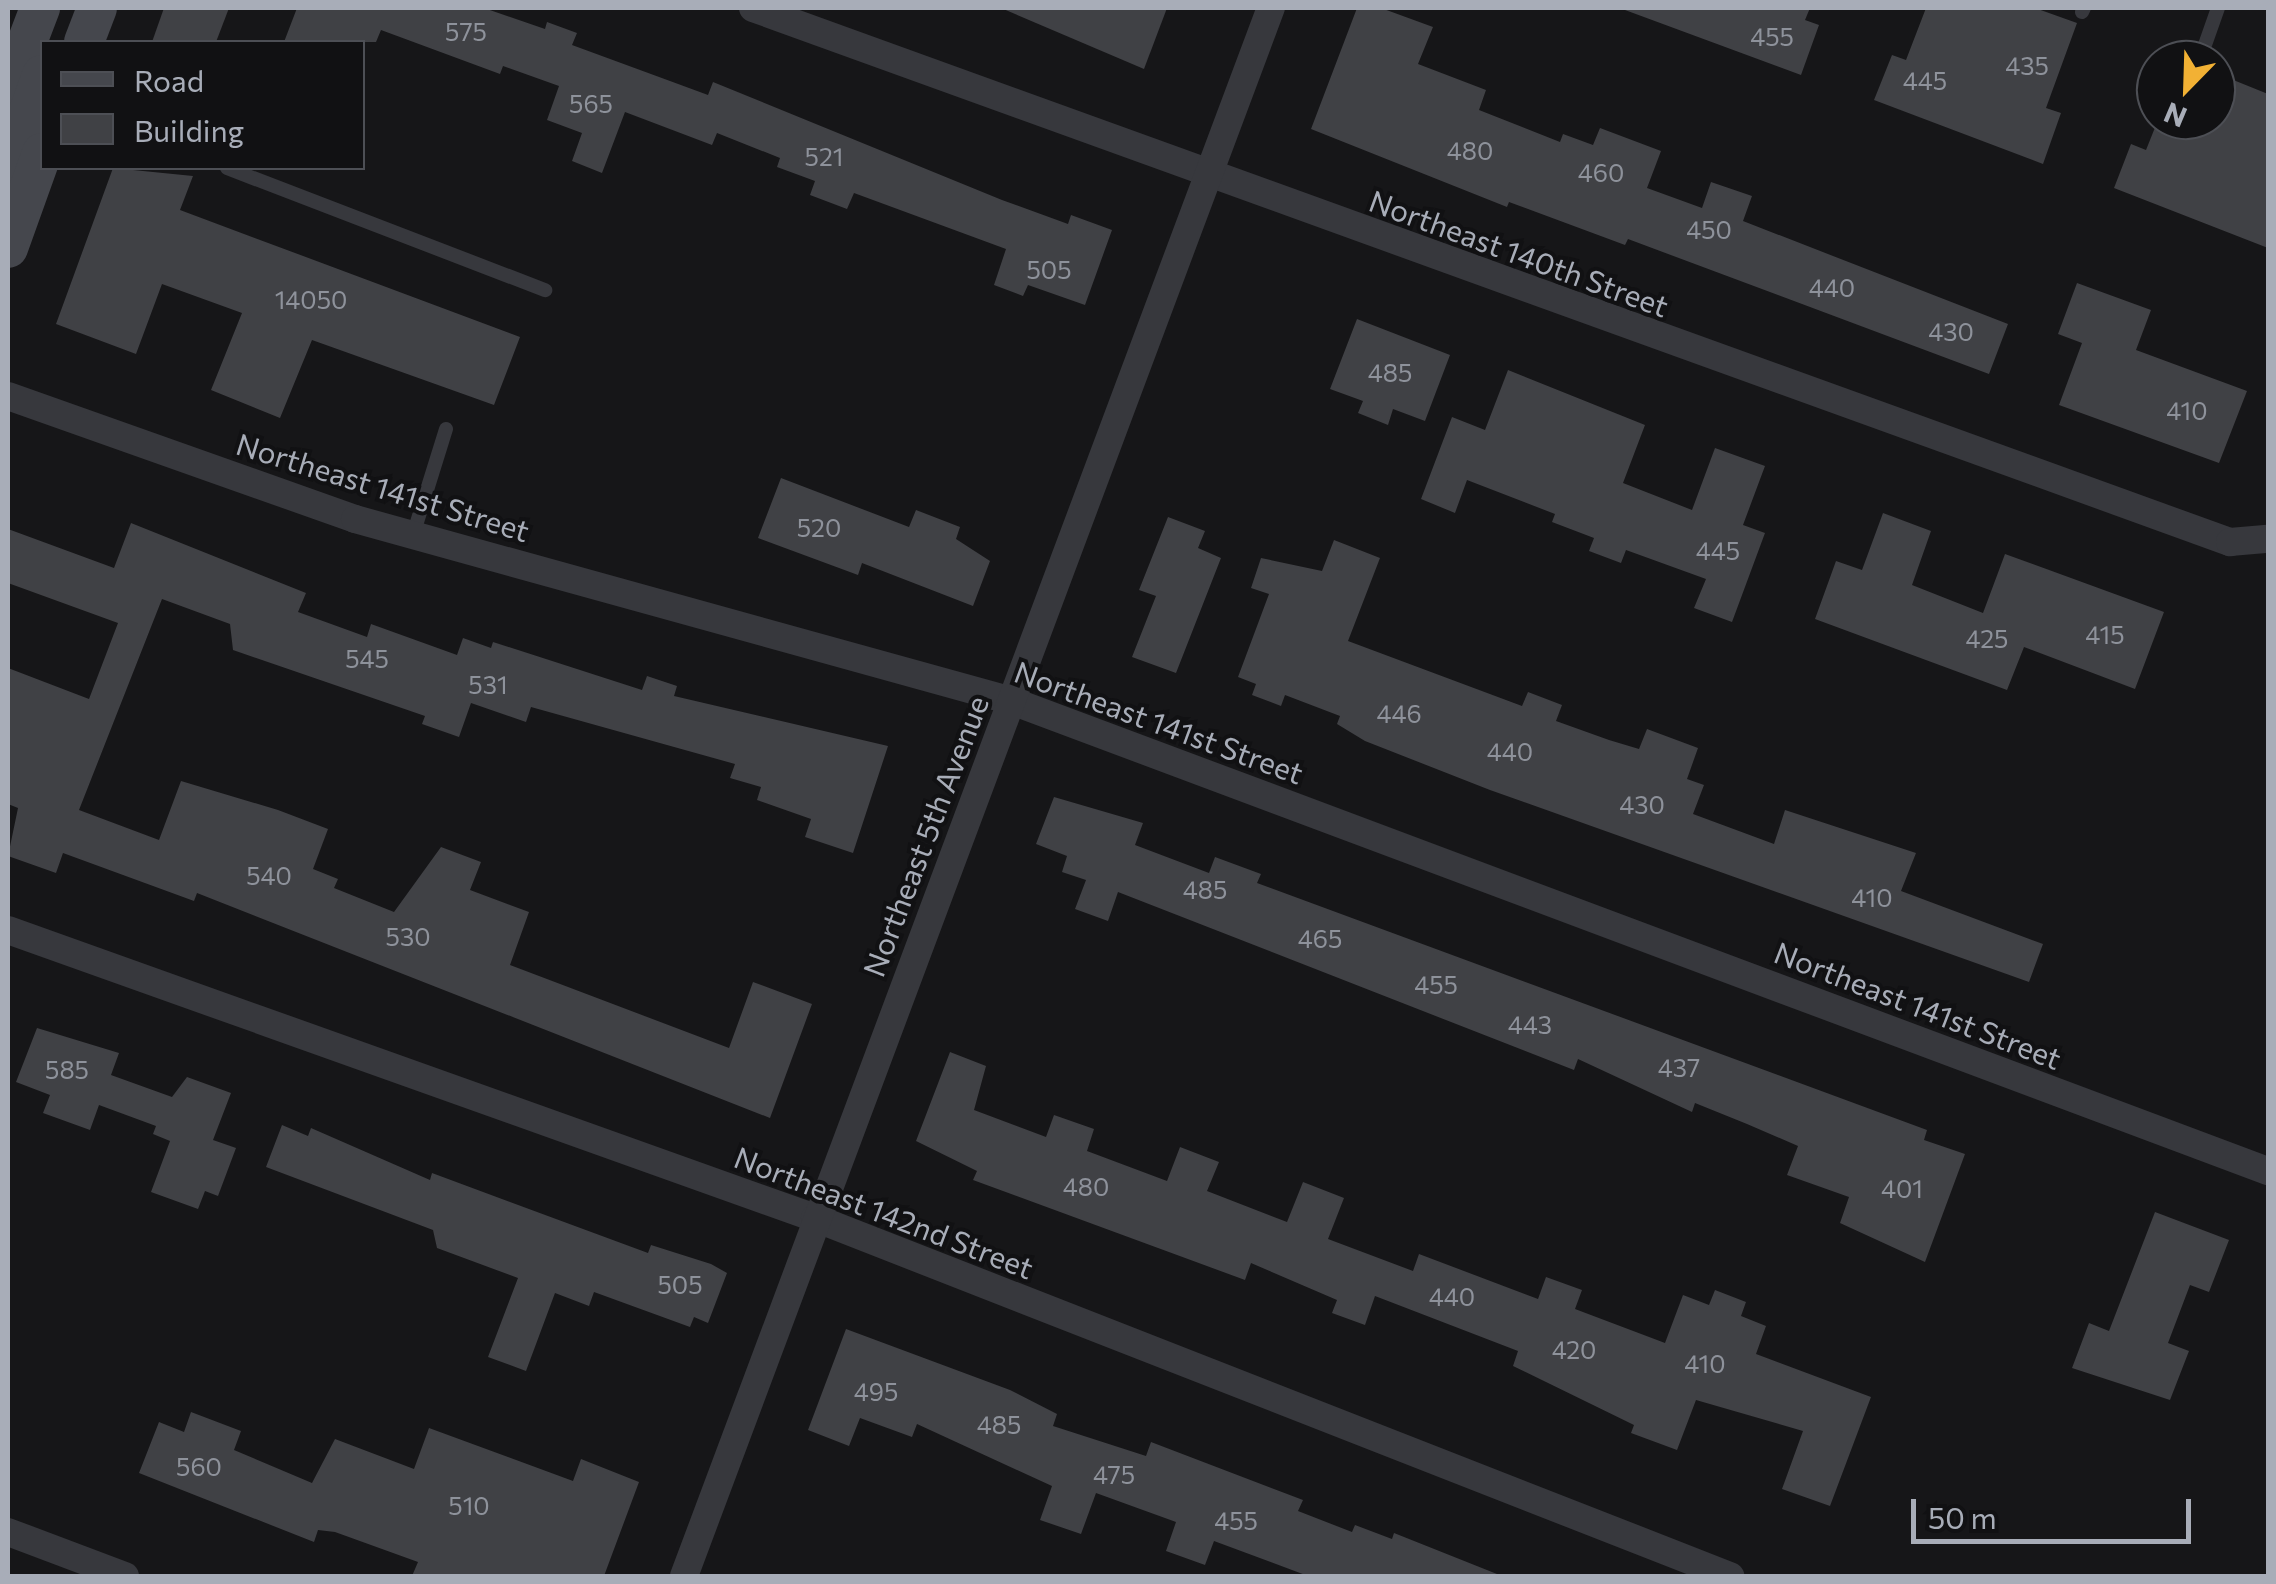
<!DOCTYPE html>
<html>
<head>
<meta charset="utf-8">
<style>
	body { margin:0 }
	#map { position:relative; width:2276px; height:1584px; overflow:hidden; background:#161618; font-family:Commissioner,sans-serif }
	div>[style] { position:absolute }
	.building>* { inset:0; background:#404145 }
	.service>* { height:14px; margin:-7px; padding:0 7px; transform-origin:7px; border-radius:7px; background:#37383d }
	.minor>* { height:28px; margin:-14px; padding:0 14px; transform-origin:14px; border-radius:14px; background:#37383d }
	.secondary>* { height:40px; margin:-20px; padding:0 20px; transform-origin:20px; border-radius:20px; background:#45474d }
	span { translate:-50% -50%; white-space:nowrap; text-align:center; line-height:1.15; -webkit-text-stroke:8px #111113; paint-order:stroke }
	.number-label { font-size:25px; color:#8e929b }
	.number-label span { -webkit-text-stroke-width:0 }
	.street-label { font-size:30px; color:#a8adb8 }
	.frame { position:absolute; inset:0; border:10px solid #a8adb8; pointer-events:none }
	.legend { position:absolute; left:40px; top:40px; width:325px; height:130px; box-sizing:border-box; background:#111113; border:2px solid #4d4f55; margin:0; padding:12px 18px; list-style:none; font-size:30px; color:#a8adb8 }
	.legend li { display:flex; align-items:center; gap:20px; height:50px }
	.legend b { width:50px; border:2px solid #4d4f55 }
	.north { position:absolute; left:2136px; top:40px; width:100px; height:100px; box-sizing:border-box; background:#111113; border:2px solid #4d4f55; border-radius:50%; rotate:203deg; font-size:28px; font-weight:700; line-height:40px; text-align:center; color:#a8adb8 }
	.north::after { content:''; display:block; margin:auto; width:35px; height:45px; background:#f2b134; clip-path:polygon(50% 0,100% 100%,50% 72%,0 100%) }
	.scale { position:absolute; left:1911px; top:1499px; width:280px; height:45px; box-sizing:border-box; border:5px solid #a8adb8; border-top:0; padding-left:12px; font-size:30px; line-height:35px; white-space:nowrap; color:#a8adb8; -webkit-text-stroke:8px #111113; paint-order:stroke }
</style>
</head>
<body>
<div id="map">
	<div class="building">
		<i style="clip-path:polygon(164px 8px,229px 8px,216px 42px,152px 42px)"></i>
		<i style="clip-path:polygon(297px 8px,484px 8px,545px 29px,547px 22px,577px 33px,572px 45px,670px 81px,708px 95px,713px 82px,1002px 200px,1068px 224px,1071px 215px,1112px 230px,1085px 305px,1028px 285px,1023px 296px,994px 285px,1006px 249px,854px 193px,847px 209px,810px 195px,815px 181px,777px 167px,780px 158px,717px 133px,712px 145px,625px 112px,602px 173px,572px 161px,582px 133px,547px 120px,559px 86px,503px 66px,500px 74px,381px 30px,376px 42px,284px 42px)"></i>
		<i style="clip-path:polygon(1001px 8px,1167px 8px,1144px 69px)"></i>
		<i style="clip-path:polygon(1357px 8px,1381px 8px,1433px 27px,1418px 64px,1486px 90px,1479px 110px,1560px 142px,1563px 134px,1593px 145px,1600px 128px,1661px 151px,1647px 188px,1702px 208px,1711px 182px,1752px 196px,1743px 221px,2008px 324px,1989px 374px,1628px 239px,1625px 245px,1509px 202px,1507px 207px,1311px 129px)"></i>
		<i style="clip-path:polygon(1810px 8px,1805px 20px,1819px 25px,1801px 75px,1625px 10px)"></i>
		<i style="clip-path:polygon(1926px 8px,2035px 8px,2077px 23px,2046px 108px,2061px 113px,2043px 164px,1874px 100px,1892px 55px,1906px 60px)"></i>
		<i style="clip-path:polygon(2216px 73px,2268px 94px,2268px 248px,2114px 188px,2131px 144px,2146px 150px,2158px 120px,2216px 120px)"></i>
		<i style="clip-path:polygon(113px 168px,193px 176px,180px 210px,520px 337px,494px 405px,312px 340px,280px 418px,211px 390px,242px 313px,162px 284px,136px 354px,56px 324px)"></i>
		<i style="clip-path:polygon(2077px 283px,2151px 310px,2136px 350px,2247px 391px,2219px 463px,2059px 405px,2082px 343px,2058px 334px)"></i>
		<i style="clip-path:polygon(1357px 319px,1450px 355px,1425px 421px,1393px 409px,1388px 425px,1358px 413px,1363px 401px,1330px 389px)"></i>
		<i style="clip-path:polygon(1508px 370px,1645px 425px,1623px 483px,1692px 510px,1715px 448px,1765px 466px,1743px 525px,1765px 533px,1732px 622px,1694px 608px,1706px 579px,1626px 550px,1621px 563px,1589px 551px,1594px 538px,1552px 522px,1555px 514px,1467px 480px,1455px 513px,1421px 499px,1452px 417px,1485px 430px)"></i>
		<i style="clip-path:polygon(781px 478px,909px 527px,916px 510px,960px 527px,956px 539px,990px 561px,973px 606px,862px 563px,858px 575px,758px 538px)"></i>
		<i style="clip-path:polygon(1883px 513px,1931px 531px,1912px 585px,1983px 613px,2005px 554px,2164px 612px,2135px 689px,2024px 647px,2007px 690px,1815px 619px,1836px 561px,1862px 570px)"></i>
		<i style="clip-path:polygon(1168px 517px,1205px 531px,1198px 548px,1221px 558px,1176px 673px,1132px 657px,1156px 596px,1139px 590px)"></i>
		<i style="clip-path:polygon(131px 523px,306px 593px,298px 612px,367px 637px,371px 624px,457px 655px,463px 638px,491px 648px,493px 642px,642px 690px,647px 676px,677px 686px,674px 696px,888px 746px,853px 853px,805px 837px,811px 819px,757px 800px,761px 787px,730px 778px,735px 764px,531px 707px,526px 722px,471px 703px,459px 737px,422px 724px,425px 716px,233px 650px,230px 624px,162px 599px,79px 810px,159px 840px,181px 781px,278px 810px,328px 829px,313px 869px,338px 879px,334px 888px,394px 912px,441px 847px,481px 862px,470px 890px,529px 912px,510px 965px,729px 1048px,753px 982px,812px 1004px,770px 1118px,197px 893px,194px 901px,63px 853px,56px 873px,8px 856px,18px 808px,8px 804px,8px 668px,89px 699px,118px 623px,8px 583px,8px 529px,114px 568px)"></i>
		<i style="clip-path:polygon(1334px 540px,1380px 558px,1348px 641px,1522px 706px,1528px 692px,1562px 705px,1556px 721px,1609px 740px,1639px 749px,1647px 729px,1698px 748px,1687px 779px,1704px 785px,1693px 814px,1774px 844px,1785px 810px,1916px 853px,1901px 891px,2043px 944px,2029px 982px,1490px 790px,1365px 741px,1337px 724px,1340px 716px,1285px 695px,1281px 706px,1252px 695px,1256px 684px,1238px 677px,1269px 594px,1251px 588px,1261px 558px,1322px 571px)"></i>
		<i style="clip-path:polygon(1054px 797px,1143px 823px,1135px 845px,1209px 873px,1215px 857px,1261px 874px,1257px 883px,1927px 1130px,1924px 1140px,1965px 1154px,1925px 1262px,1840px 1223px,1849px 1197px,1787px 1175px,1798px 1146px,1747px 1124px,1695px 1103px,1692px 1112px,1578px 1059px,1574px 1070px,1118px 892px,1108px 921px,1075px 909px,1086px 880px,1062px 872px,1067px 856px,1036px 844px)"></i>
		<i style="clip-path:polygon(37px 1028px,119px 1053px,111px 1075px,172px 1097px,187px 1077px,231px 1093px,213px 1140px,236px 1148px,218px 1196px,205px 1191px,198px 1209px,151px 1192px,170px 1141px,153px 1134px,156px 1126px,99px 1105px,90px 1130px,43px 1113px,50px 1095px,16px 1082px)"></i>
		<i style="clip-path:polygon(950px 1052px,986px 1066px,974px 1110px,1046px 1137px,1054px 1115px,1094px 1129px,1087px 1151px,1167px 1181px,1180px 1147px,1219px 1162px,1207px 1191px,1287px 1222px,1303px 1182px,1344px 1198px,1328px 1239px,1413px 1271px,1419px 1254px,1538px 1299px,1546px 1277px,1582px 1290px,1575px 1309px,1665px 1343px,1683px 1295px,1709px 1305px,1715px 1290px,1746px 1302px,1741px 1316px,1766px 1326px,1756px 1354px,1871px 1397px,1830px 1506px,1782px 1489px,1803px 1431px,1696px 1400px,1677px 1450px,1631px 1433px,1634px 1425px,1513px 1366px,1518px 1351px,1375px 1296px,1365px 1325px,1332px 1313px,1337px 1300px,1251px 1263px,1245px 1280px,973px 1180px,977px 1171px,916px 1141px)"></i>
		<i style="clip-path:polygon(282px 1125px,308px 1136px,311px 1128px,430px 1180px,432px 1173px,648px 1253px,651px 1245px,711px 1264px,727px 1273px,708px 1323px,694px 1317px,690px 1327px,594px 1292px,589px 1306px,555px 1293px,526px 1371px,488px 1357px,518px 1278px,437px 1248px,433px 1230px,266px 1167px)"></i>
		<i style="clip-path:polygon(2155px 1212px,2229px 1240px,2209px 1292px,2190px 1285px,2168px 1343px,2189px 1351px,2170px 1400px,2072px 1368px,2089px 1323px,2109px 1331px)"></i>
		<i style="clip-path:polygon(846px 1329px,1010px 1390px,1057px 1414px,1053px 1426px,1146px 1456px,1151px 1442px,1303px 1500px,1298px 1511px,1352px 1532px,1355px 1525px,1392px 1539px,1394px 1533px,1502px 1576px,1308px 1576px,1214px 1541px,1205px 1565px,1166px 1551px,1176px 1522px,1096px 1493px,1081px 1534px,1040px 1520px,1052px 1486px,917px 1424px,912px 1437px,860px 1418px,849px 1446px,808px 1430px)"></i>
		<i style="clip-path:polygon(191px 1412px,241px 1431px,234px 1450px,312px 1483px,335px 1439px,414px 1469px,429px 1428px,573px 1481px,581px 1459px,639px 1482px,604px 1576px,412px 1576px,418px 1562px,335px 1532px,318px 1530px,314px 1542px,139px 1473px,159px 1422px,184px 1432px)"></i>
	</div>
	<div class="service">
		<i style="left:2082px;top:12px;width:4px;rotate:-63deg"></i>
		<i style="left:2200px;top:59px;width:54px;rotate:-70.6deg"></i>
		<i style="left:227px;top:168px;width:341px;rotate:21deg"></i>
		<i style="left:413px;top:535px;width:111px;rotate:-72.7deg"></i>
	</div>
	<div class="minor">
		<i style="left:753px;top:8px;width:1571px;rotate:19.88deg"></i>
		<i style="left:2230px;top:542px;width:38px;rotate:-5deg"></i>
		<i style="left:8px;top:396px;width:368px;rotate:19.5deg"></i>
		<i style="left:355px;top:519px;width:682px;rotate:15.48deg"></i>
		<i style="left:1012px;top:701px;width:1341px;rotate:20.52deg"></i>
		<i style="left:8px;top:930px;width:857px;rotate:19.64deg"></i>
		<i style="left:815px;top:1218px;width:983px;rotate:21.37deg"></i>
		<i style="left:8px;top:1532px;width:125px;rotate:20.6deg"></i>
		<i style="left:684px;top:1576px;width:1674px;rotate:-69.48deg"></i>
	</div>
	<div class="secondary">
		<i style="left:84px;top:42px;width:36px;rotate:-69deg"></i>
		<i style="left:8px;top:92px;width:90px;rotate:-69.1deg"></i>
		<i style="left:8px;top:170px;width:101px;rotate:-70.3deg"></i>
		<i style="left:8px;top:248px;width:101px;rotate:-70.3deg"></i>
	</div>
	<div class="number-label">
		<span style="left:466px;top:31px">575</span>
		<span style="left:1772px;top:36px">455</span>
		<span style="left:2027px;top:65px">435</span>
		<span style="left:1925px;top:80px">445</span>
		<span style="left:591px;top:103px">565</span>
		<span style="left:1470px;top:150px">480</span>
		<span style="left:824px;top:156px">521</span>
		<span style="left:1601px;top:172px">460</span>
		<span style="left:1709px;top:229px">450</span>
		<span style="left:1049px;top:269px">505</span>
		<span style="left:1832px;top:287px">440</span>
		<span style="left:311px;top:299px">14050</span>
		<span style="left:1951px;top:331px">430</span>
		<span style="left:1390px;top:372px">485</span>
		<span style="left:2187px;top:410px">410</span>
		<span style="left:819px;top:527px">520</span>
		<span style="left:1718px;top:550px">445</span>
		<span style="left:2105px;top:634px">415</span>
		<span style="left:1987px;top:638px">425</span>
		<span style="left:367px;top:658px">545</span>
		<span style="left:488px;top:684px">531</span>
		<span style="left:1399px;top:713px">446</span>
		<span style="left:1510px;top:751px">440</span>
		<span style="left:1642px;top:804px">430</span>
		<span style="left:269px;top:875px">540</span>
		<span style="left:1205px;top:889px">485</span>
		<span style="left:1872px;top:897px">410</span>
		<span style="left:408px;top:936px">530</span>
		<span style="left:1320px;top:938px">465</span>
		<span style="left:1436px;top:984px">455</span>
		<span style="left:1530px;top:1024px">443</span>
		<span style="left:1679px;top:1067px">437</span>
		<span style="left:67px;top:1069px">585</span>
		<span style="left:1086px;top:1186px">480</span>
		<span style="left:1902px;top:1188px">401</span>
		<span style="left:680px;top:1284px">505</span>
		<span style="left:1452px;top:1296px">440</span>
		<span style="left:1574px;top:1349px">420</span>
		<span style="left:1705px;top:1363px">410</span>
		<span style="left:876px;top:1391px">495</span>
		<span style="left:999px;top:1424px">485</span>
		<span style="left:199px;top:1466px">560</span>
		<span style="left:1114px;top:1474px">475</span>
		<span style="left:469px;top:1505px">510</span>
		<span style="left:1236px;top:1520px">455</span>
	</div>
	<div class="street-label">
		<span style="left:1519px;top:253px;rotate:20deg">Northeast 140th Street</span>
		<span style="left:383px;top:487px;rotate:17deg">Northeast 141st Street</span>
		<span style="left:1159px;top:722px;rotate:20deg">Northeast 141st Street</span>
		<span style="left:925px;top:836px;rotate:-69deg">Northeast 5th Avenue</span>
		<span style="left:1918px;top:1005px;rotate:21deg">Northeast 141st Street</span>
		<span style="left:884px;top:1212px;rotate:21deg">Northeast 142nd Street</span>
	</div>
	<div class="frame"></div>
	<ul class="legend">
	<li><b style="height:12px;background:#45474d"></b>Road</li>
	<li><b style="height:28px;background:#404145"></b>Building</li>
	</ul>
	<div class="north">N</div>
	<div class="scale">50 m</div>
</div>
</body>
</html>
